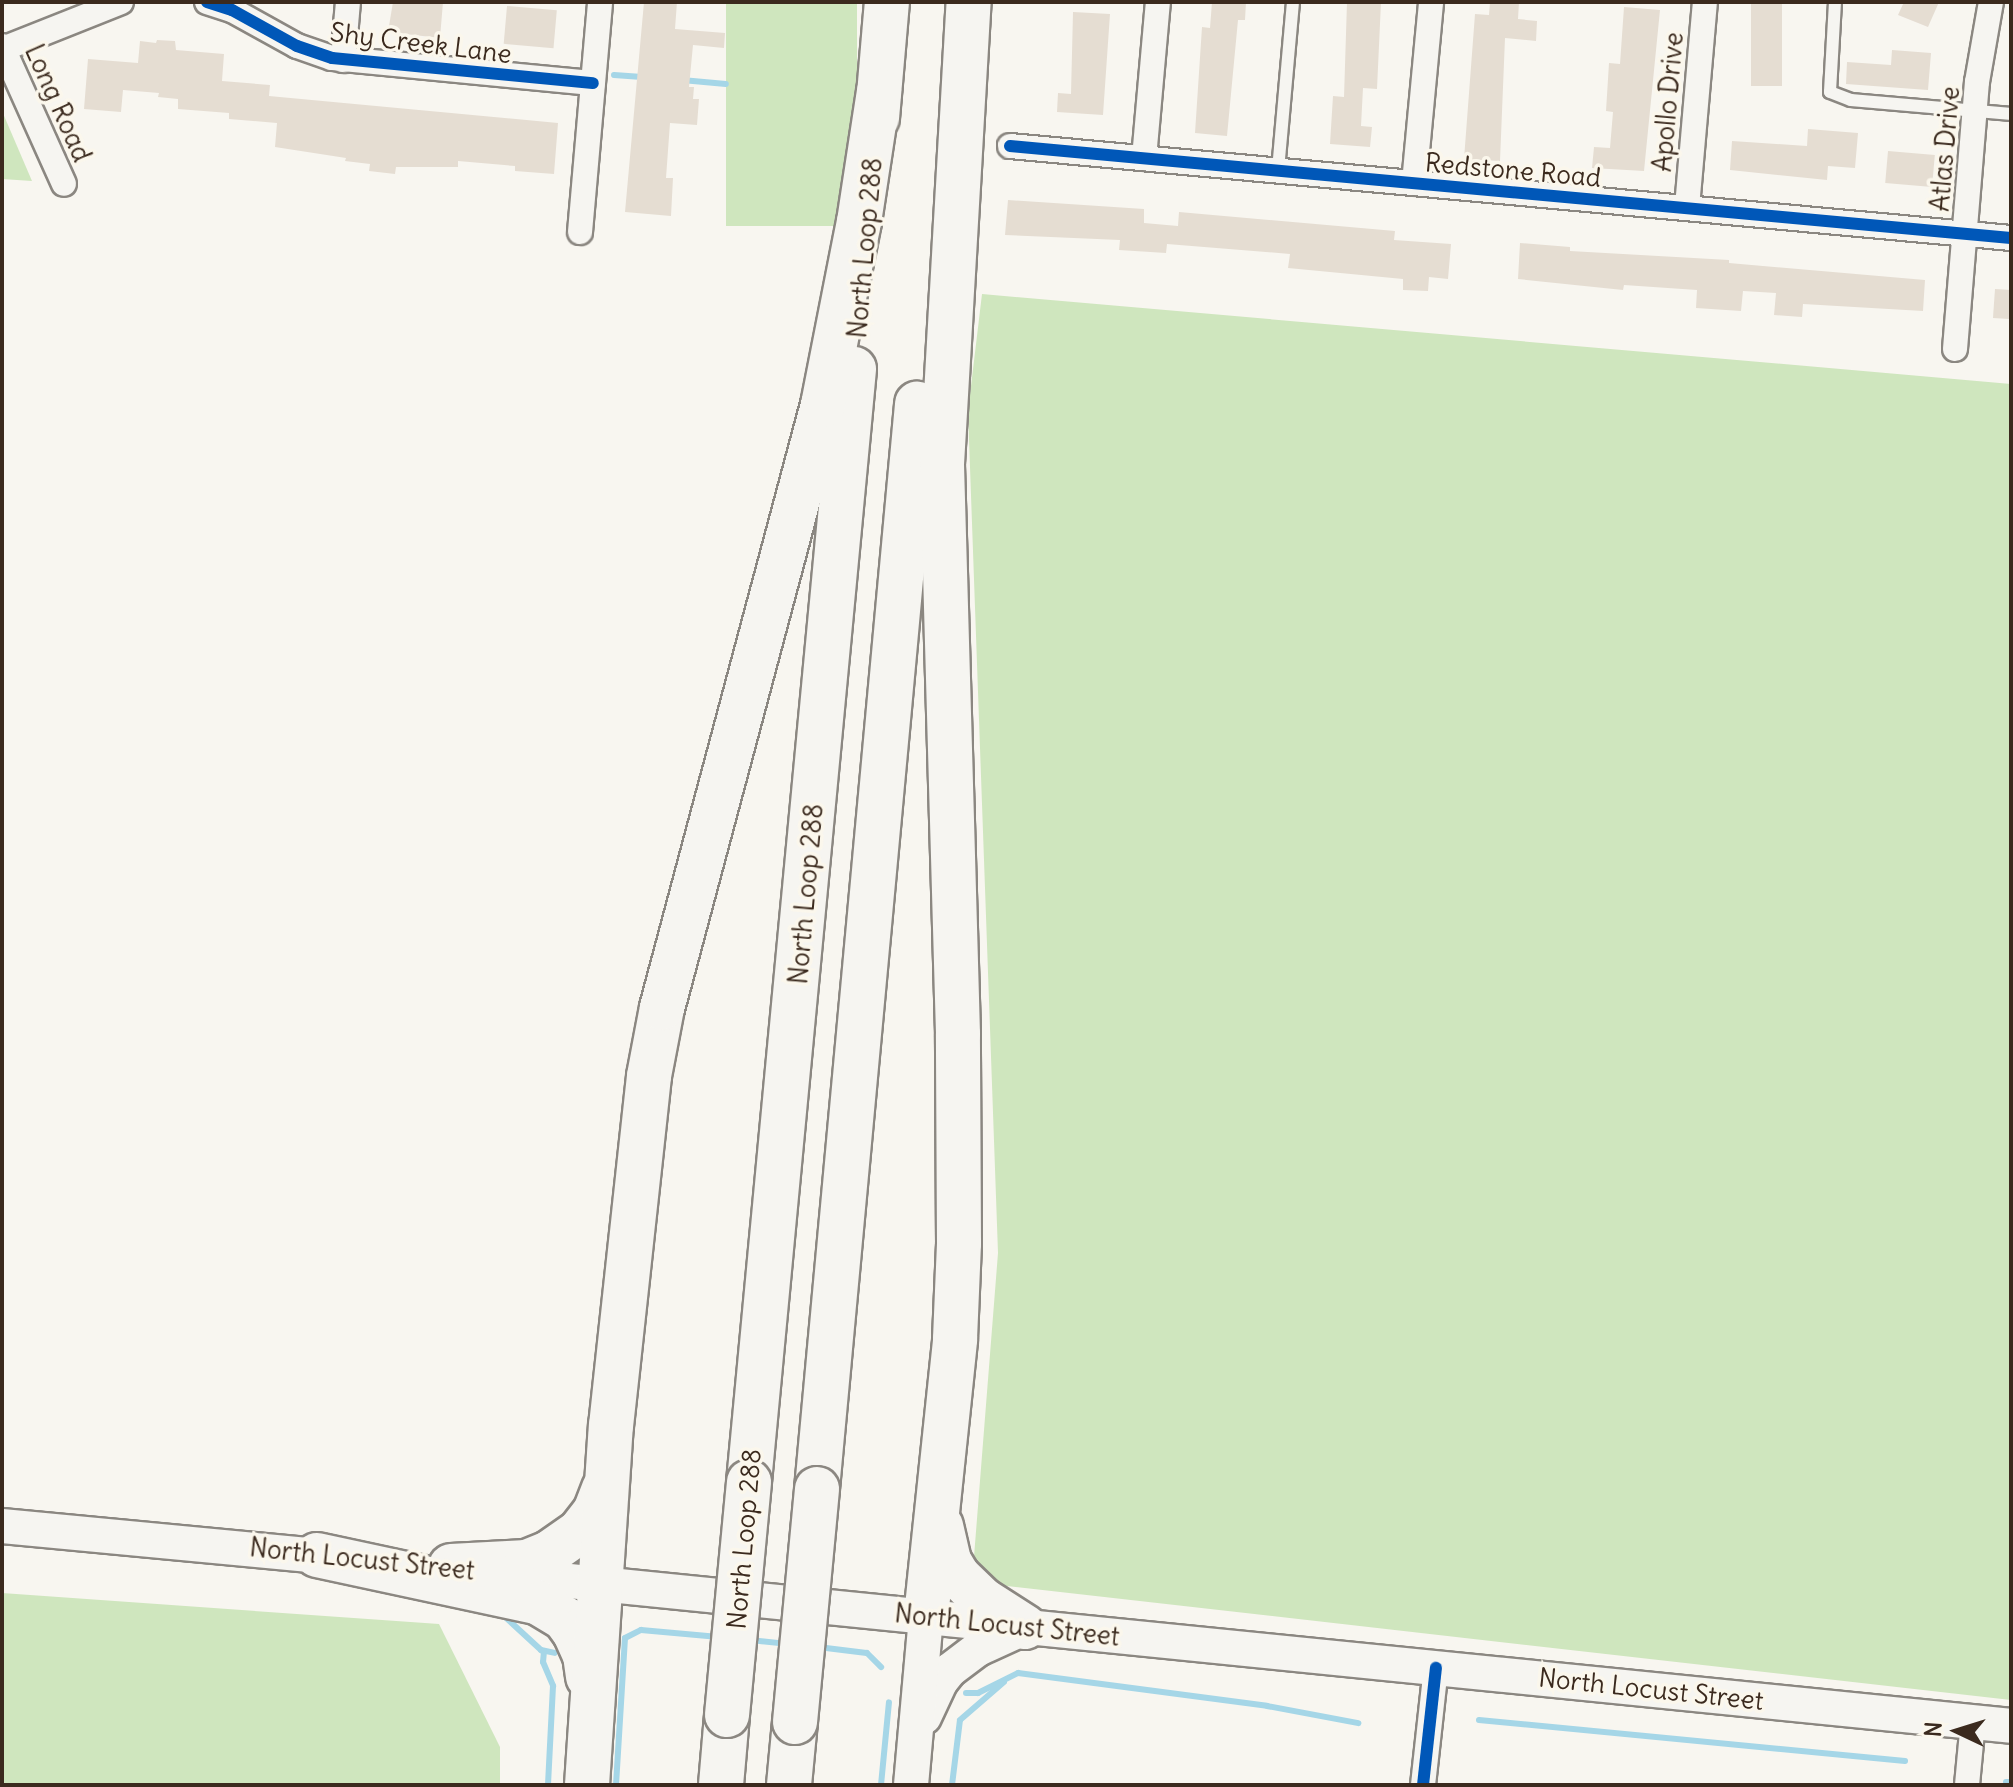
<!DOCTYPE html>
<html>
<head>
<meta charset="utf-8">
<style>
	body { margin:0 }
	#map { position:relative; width:2013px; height:1787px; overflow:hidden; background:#f8f6f0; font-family:Delius,sans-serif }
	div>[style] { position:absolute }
	.green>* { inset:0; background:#cfe6be; transform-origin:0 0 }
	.stream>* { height:6px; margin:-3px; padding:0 3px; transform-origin:3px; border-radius:3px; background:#a5d6e7 }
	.building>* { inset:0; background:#e5ddd2; transform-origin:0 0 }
	.roads { filter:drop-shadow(2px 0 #8b8781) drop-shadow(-2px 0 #8b8781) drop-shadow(0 2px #8b8781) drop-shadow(0 -2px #8b8781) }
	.service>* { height:12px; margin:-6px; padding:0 6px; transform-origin:6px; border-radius:6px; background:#f6f5f1 }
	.minor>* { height:24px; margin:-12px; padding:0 12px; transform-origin:12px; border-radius:12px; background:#f6f5f1 }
	.secondary>* { height:34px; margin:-17px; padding:0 17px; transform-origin:17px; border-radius:17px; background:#f6f5f1 }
	.motorway>* { height:44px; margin:-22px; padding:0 22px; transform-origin:22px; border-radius:22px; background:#f6f5f1 }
	.bridges { filter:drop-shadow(2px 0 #8b8781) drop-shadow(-2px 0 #8b8781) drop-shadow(0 2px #8b8781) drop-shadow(0 -2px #8b8781) }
	.motorway-bridge>* { height:44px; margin:-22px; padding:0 22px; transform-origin:22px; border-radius:22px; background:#f6f5f1 }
	.cycleway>* { height:12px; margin:-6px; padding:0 6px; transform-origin:6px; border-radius:6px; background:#0057b8 }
	span { translate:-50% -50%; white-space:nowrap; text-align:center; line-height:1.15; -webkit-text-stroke:7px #fbf7ec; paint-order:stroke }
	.street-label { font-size:26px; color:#3b2a1e }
	.frame { position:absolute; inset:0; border:4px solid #3b2a1e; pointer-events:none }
	.north { position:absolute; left:1917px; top:1691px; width:80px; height:80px; -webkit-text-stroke:6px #fbf7ec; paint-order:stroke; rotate:274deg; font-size:22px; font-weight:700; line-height:32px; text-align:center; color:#3b2a1e }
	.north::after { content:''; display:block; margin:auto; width:28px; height:36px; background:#3b2a1e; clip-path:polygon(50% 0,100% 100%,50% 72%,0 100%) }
</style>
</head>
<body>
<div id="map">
	<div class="green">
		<i style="left:726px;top:2px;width:131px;height:224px"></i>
		<i style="clip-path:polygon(2px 111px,32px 181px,2px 179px)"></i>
		<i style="clip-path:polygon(982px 294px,2011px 384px,2011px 1700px,972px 1582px,998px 1253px,968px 411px)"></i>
		<i style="clip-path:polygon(2px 1593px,439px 1624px,500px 1747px,500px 1785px,2px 1785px)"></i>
	</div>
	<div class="stream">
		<i style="left:614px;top:75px;width:28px;rotate:4deg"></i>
		<i style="left:682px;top:80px;width:44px;rotate:5.2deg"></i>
		<i style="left:503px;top:1615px;width:52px;rotate:42.6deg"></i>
		<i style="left:541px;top:1650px;width:14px;rotate:12deg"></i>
		<i style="left:750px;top:1640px;width:37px;rotate:6deg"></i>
		<i style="left:818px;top:1647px;width:49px;rotate:7deg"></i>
		<i style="left:867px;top:1653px;width:20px;rotate:45deg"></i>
		<i style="left:544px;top:1651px;width:11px;rotate:95deg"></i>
		<i style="left:543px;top:1662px;width:26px;rotate:67deg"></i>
		<i style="left:553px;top:1686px;width:99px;rotate:92.9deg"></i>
		<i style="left:966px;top:1693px;width:12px"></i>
		<i style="left:978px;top:1693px;width:45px;rotate:-26.6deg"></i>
		<i style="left:1018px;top:1673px;width:251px;rotate:7.5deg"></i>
		<i style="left:1267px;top:1706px;width:93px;rotate:10.6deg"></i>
		<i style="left:1479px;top:1720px;width:428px;rotate:5.5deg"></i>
		<i style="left:2006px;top:1782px;width:5px"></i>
		<i style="left:616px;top:1785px;width:147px;rotate:-86.5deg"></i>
		<i style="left:625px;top:1638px;width:18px;rotate:-27deg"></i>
		<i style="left:641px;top:1630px;width:78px;rotate:5.1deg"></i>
		<i style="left:881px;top:1785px;width:83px;rotate:-84.5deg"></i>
		<i style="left:952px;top:1785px;width:65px;rotate:-83deg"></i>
		<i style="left:960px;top:1720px;width:58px;rotate:-40.8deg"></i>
	</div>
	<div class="building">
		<i style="clip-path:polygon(393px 2px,443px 2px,440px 38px,388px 32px)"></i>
		<i style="clip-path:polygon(644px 2px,677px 2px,675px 29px,725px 33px,724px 48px,693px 45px,689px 87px,694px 87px,693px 99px,699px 99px,697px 125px,670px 123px,666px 178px,673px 178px,671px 216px,625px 212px)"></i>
		<i style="clip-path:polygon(1212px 2px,1246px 2px,1245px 20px,1238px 20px,1227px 136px,1195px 133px,1202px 27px,1210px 28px)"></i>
		<i style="clip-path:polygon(1347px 2px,1381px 2px,1377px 89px,1363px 88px,1361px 126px,1372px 127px,1370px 147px,1330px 144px,1333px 96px,1344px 97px)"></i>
		<i style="clip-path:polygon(1490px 2px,1519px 2px,1518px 19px,1537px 21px,1536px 41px,1505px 38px,1500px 161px,1464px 159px,1475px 14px,1489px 15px)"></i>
		<i style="left:1751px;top:2px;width:31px;height:84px"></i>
		<i style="clip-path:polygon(1904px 2px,1939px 2px,1928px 27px,1898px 15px)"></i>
		<i style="left:507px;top:6px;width:50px;height:38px;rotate:5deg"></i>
		<i style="clip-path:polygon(1624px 7px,1660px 10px,1644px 171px,1592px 168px,1594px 147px,1610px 148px,1613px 112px,1606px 111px,1609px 63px,1620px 64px)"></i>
		<i style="clip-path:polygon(1073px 12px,1110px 14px,1103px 115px,1057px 112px,1058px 93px,1071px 94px)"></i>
		<i style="clip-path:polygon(157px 40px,175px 41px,176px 50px,224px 54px,222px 81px,270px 85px,269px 96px,558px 123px,554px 174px,515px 171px,515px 166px,458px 161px,458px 167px,396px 167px,395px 174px,369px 171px,370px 164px,345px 161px,346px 158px,275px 147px,277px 123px,229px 119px,229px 113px,178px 109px,178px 99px,158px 97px,159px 93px,123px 90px,121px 112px,84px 109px,88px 59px,138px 63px,140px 41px,156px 43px)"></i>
		<i style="clip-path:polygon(1892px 50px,1931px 53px,1928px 90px,1846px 84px,1847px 62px,1891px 65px)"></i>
		<i style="clip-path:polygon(1808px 129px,1858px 133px,1855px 168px,1828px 166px,1827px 180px,1730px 170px,1732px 141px,1807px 146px)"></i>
		<i style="left:1888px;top:151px;width:47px;height:32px;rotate:5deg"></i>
		<i style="clip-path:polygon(1008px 200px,1144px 209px,1144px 223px,1178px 226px,1179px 212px,1395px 231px,1394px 240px,1451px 244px,1448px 279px,1429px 277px,1428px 291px,1403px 290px,1403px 279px,1288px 268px,1290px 254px,1167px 244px,1166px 253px,1119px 250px,1120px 240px,1005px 235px)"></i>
		<i style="clip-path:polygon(1520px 243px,1570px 247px,1570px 251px,1729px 260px,1729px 263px,1925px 280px,1923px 311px,1803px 304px,1802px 317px,1774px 315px,1776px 293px,1743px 291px,1741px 311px,1696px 308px,1697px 290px,1624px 285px,1623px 290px,1518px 279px)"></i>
		<i style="left:1995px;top:289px;width:16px;height:29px;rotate:4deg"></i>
	</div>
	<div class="roads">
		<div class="service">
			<i style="left:1835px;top:2px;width:90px;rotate:93.2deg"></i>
			<i style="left:1830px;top:92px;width:22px;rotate:21deg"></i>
			<i style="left:1851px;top:100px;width:161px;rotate:5deg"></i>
			<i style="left:1278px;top:170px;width:169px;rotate:-84.9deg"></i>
		</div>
		<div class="minor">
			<i style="left:207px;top:2px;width:26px;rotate:18deg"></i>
			<i style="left:232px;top:10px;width:74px;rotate:29deg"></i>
			<i style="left:297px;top:46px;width:37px;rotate:19deg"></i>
			<i style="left:332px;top:58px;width:262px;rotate:5.5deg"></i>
			<i style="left:2px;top:46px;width:151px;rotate:65.8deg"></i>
			<i style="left:3px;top:49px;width:127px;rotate:-21.7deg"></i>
			<i style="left:343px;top:60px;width:58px;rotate:-85.1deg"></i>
			<i style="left:1010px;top:146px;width:1005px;rotate:5.25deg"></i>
			<i style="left:1144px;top:158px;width:157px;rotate:-84.9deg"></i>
			<i style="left:1414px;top:183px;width:182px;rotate:-84.6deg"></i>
			<i style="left:1687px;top:207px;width:206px;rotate:-85deg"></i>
			<i style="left:580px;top:232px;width:231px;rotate:-85deg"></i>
			<i style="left:1955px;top:349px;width:268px;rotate:-85.3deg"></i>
			<i style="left:1977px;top:82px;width:81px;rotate:-80.1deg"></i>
			<i style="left:1423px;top:1785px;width:118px;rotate:-83.7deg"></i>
			<i style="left:1967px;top:1785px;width:63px;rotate:-84.6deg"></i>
		</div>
		<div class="secondary">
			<i style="left:2px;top:1526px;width:340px;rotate:5.4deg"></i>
			<i style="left:500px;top:1574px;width:1519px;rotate:5.74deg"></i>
			<i style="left:924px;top:1717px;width:40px;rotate:-65deg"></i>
			<i style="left:941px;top:1681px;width:14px;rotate:-51deg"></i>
			<i style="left:950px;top:1670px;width:35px;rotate:-37deg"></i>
			<i style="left:978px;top:1649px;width:51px;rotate:-24.5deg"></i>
			<i style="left:911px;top:1785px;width:169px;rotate:-84.9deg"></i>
		</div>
		<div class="motorway">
			<i style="left:877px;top:118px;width:116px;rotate:-85.1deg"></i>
			<i style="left:749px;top:1482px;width:1118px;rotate:-84.61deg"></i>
			<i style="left:817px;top:1489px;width:1090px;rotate:-84.73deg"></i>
			<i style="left:941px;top:1526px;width:36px;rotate:77deg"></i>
			<i style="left:949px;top:1561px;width:17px;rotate:59deg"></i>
			<i style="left:958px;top:1576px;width:35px;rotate:44deg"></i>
			<i style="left:983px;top:1600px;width:50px;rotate:32.7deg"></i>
			<i style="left:317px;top:1555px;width:225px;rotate:12.1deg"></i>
			<i style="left:537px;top:1602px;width:33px;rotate:31deg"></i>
			<i style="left:565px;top:1619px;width:17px;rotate:54deg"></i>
			<i style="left:575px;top:1633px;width:24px;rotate:66deg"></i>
			<i style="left:585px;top:1655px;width:22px;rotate:82deg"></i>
			<i style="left:451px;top:1566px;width:76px;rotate:-3deg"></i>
			<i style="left:527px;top:1562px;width:24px;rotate:-22deg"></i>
			<i style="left:549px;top:1553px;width:38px;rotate:-35deg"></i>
			<i style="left:580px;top:1531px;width:24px;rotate:-52deg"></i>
			<i style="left:595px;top:1512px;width:25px;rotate:-69deg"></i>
			<i style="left:926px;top:1617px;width:280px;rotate:-84deg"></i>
			<i style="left:955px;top:1339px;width:96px;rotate:-87.6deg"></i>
			<i style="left:959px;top:1243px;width:209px;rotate:-90.3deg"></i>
			<i style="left:958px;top:1034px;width:570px;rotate:-91.61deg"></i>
			<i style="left:942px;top:464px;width:463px;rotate:-86.7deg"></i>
			<i style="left:587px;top:1785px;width:360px;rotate:-86.2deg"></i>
			<i style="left:611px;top:1426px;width:352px;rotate:-83.8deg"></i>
			<i style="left:649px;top:1076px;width:69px;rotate:-79.2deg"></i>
			<i style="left:662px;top:1008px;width:624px;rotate:-75.05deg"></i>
			<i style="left:823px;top:405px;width:187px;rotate:-78.9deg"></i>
			<i style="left:859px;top:222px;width:133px;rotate:-81.3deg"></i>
			<i style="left:721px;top:1785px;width:70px;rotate:-85.1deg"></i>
			<i style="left:789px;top:1785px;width:63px;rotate:-84.6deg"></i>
		</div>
	</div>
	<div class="bridges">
		<div class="motorway-bridge">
			<i style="left:727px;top:1715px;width:234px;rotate:-84.6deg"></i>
			<i style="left:795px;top:1722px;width:234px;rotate:-84.6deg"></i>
		</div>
	</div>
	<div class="cycleway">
		<i style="left:207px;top:2px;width:26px;rotate:18deg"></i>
		<i style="left:232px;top:10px;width:74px;rotate:29deg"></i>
		<i style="left:297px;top:46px;width:37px;rotate:19deg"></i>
		<i style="left:332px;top:58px;width:262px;rotate:5.5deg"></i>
		<i style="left:1010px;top:146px;width:1005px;rotate:5.25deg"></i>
		<i style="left:1423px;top:1785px;width:118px;rotate:-83.7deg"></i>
	</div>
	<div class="street-label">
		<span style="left:421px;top:43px;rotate:7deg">Shy Creek Lane</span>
		<span style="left:1668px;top:102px;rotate:-85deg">Apollo Drive</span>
		<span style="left:58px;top:103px;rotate:66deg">Long Road</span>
		<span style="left:1945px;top:149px;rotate:-85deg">Atlas Drive</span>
		<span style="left:1513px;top:170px;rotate:5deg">Redstone Road</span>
		<span style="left:865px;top:248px;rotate:-85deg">North Loop 288</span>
		<span style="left:806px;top:894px;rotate:-85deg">North Loop 288</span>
		<span style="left:744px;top:1539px;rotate:-85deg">North Loop 288</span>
		<span style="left:362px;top:1559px;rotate:6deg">North Locust Street</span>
		<span style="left:1007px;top:1625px;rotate:6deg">North Locust Street</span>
		<span style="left:1651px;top:1689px;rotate:6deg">North Locust Street</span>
	</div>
	<div class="frame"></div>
	<div class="north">N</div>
</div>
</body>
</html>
